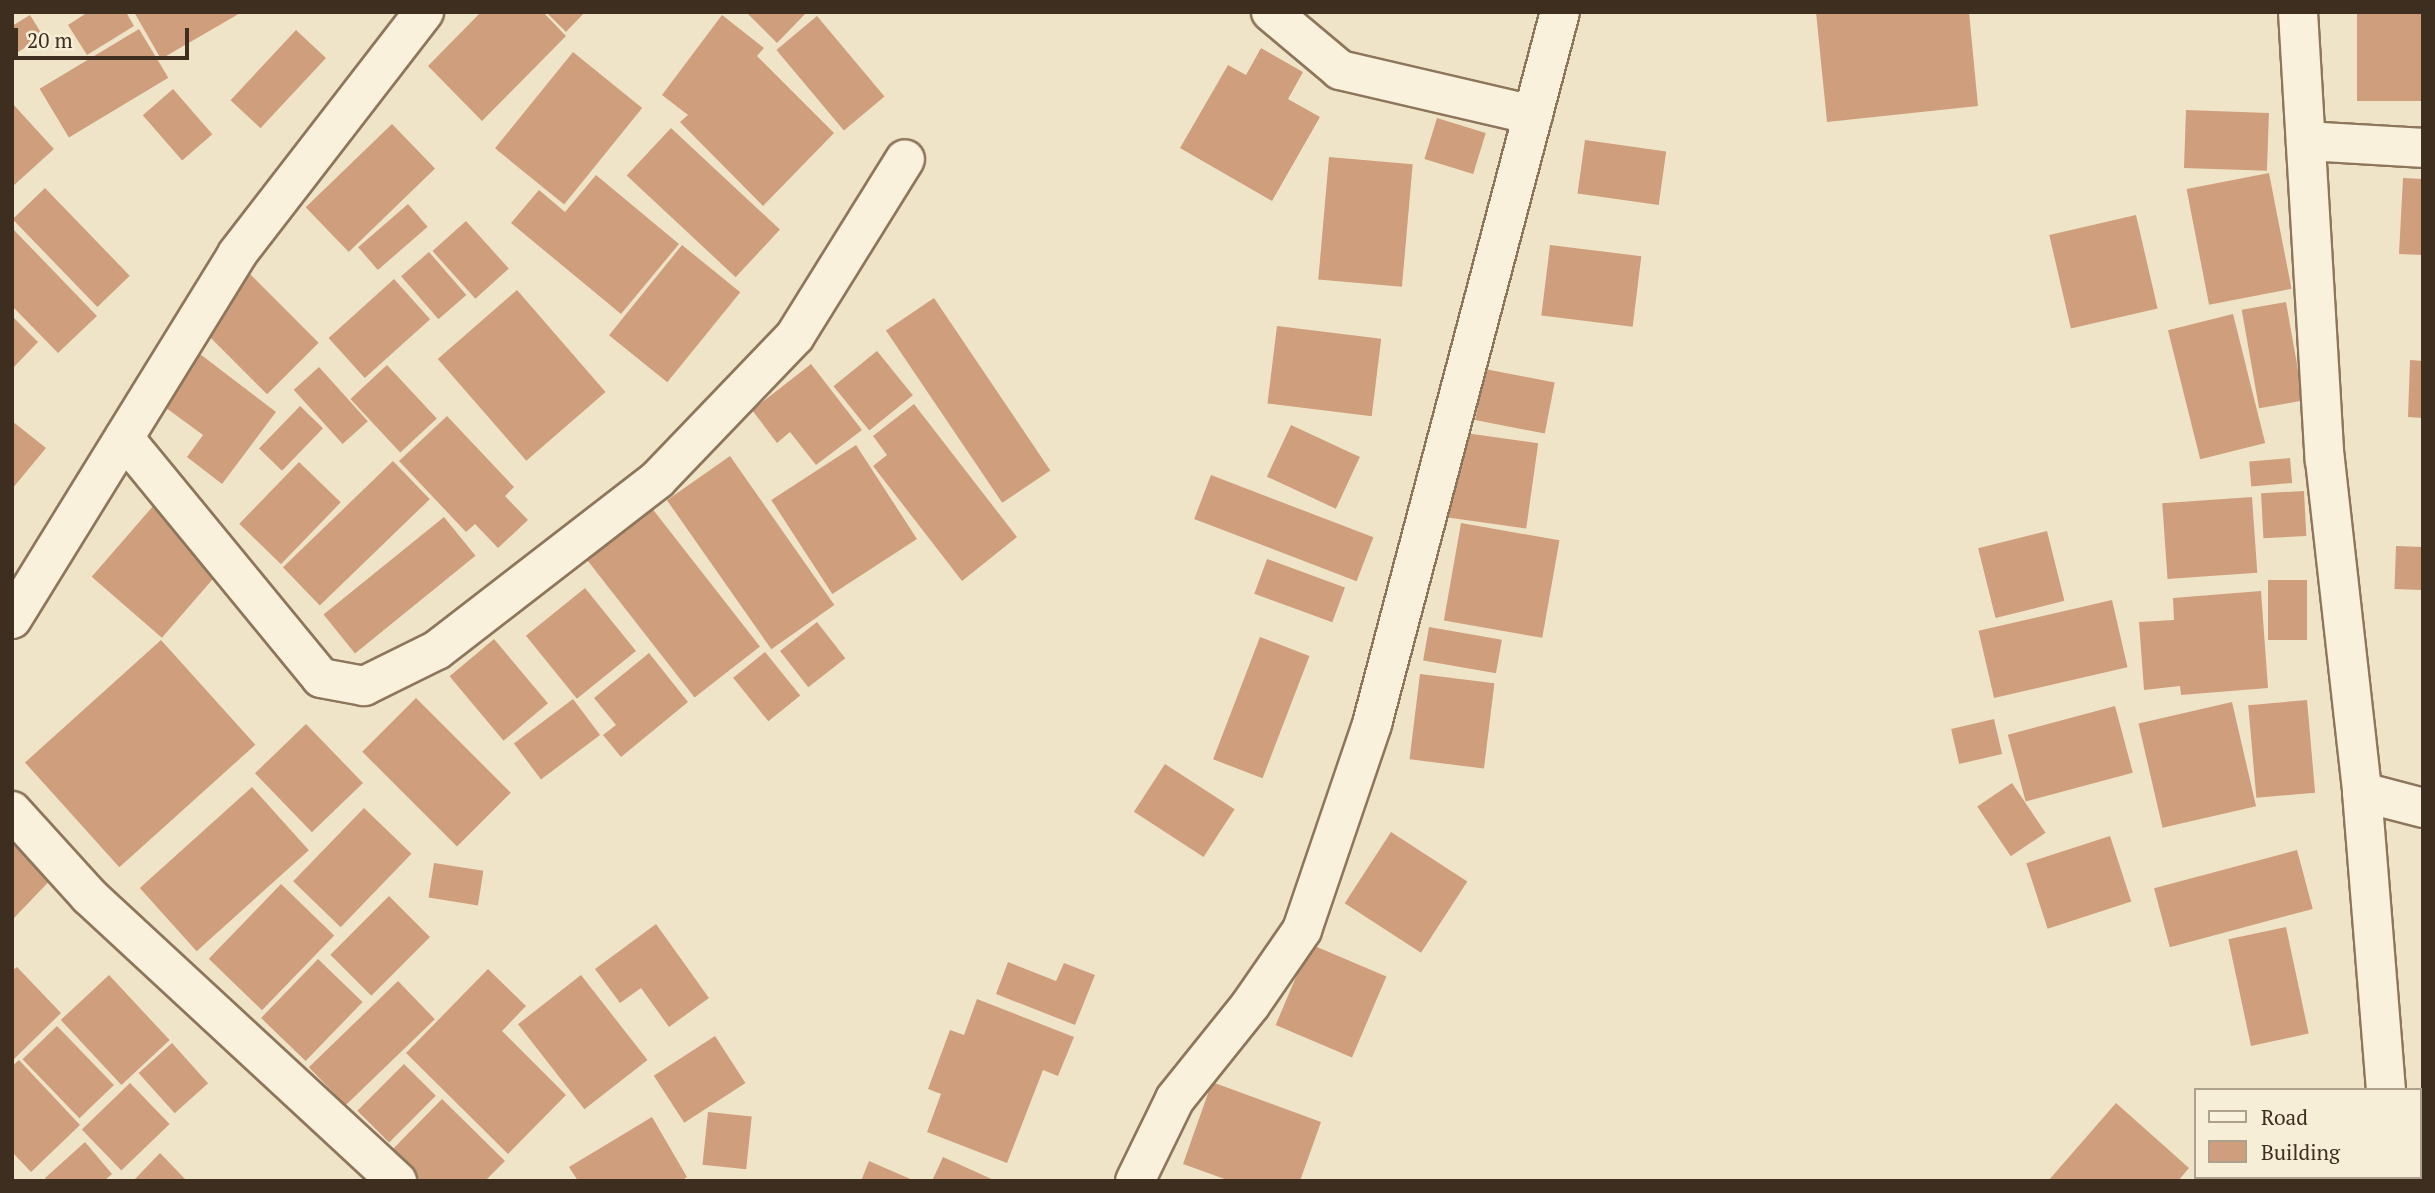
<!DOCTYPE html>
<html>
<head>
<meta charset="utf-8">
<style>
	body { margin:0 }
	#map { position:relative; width:2435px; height:1193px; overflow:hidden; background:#f0e4c8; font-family:"PT Serif",serif }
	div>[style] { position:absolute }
	.building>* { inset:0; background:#cf9f7d; transform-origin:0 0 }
	.roads { filter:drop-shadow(2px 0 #8d765c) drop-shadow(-2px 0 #8d765c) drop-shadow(0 2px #8d765c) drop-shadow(0 -2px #8d765c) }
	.street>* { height:38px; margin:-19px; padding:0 19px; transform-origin:19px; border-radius:19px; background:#faf1dc }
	span { translate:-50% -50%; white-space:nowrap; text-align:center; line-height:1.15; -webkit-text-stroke:5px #f7eed8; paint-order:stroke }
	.frame { position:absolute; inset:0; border:14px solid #3d2e20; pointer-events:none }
	.legend { position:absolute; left:2194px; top:1088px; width:228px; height:91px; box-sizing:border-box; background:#f7eed8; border:2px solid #ada18e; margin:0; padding:9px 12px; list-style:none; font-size:21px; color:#3d2e20 }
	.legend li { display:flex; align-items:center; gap:14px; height:35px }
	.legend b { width:35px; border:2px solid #ada18e }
	.scale { position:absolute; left:14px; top:28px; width:175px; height:32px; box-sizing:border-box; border:4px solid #3d2e20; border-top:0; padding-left:9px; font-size:21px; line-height:24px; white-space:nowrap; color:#3d2e20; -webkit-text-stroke:5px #f7eed8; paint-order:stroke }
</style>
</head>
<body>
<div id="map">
	<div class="building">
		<i style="clip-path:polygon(88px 12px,126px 12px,134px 26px,87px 55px,68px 25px)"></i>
		<i style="clip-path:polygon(134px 12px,242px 12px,161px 59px)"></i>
		<i style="clip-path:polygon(481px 12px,543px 12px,566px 36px,482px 121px,428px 66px)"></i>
		<i style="clip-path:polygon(546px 12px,585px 12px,566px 32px)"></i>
		<i style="clip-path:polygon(746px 12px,807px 12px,777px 43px)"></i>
		<i style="clip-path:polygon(1816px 12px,1969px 12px,1978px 106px,1827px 122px)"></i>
		<i style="left:2357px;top:12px;width:66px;height:89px"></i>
		<i style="clip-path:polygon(30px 15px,43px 36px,12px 56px,12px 26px)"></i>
		<i style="clip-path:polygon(722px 15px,764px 48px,757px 56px,834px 133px,763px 206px,680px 122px,688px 115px,662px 95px)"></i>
		<i style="left:817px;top:16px;width:105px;height:53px;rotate:50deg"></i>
		<i style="left:139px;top:29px;width:57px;height:116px;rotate:59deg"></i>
		<i style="left:296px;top:30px;width:41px;height:96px;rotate:43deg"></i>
		<i style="clip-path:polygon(1261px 48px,1303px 72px,1288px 99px,1320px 117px,1272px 201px,1180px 148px,1228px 65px,1246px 75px)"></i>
		<i style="left:573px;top:52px;width:89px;height:124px;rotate:39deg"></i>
		<i style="left:173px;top:89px;width:60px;height:40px;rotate:49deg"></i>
		<i style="clip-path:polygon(12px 103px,54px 149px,12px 187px)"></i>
		<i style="left:2186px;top:110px;width:83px;height:58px;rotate:2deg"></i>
		<i style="left:1437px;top:118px;width:51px;height:43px;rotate:17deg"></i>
		<i style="left:392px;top:124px;width:62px;height:120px;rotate:46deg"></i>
		<i style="left:671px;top:128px;width:149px;height:65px;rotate:43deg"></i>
		<i style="left:1585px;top:140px;width:82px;height:54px;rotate:8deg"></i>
		<i style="left:1329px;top:157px;width:84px;height:123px;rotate:5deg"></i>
		<i style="left:2269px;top:173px;width:118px;height:84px;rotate:79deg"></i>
		<i style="clip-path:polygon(596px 175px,679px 244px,621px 314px,511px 223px,539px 190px,565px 212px)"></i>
		<i style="clip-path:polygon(2403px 178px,2423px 179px,2423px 255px,2399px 254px)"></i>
		<i style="left:45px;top:188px;width:122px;height:45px;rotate:46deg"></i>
		<i style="left:408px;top:204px;width:30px;height:66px;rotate:49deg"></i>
		<i style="left:2136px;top:215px;width:96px;height:89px;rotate:77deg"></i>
		<i style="left:466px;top:221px;width:64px;height:45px;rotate:48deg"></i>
		<i style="clip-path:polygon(12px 228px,97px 316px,58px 353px,12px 306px)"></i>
		<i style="left:682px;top:245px;width:75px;height:116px;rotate:39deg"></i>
		<i style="left:1550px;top:245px;width:92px;height:71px;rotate:7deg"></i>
		<i style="left:429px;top:252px;width:57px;height:37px;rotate:49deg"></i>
		<i style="left:248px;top:272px;width:100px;height:73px;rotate:45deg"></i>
		<i style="left:394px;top:279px;width:54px;height:88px;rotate:48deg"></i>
		<i style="left:517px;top:290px;width:135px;height:105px;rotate:49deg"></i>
		<i style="left:934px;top:298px;width:208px;height:58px;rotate:56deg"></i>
		<i style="left:2286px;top:302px;width:100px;height:45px;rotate:80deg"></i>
		<i style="left:2233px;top:314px;width:133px;height:67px;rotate:76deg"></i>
		<i style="clip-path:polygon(12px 316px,38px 342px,12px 369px)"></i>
		<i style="left:1277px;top:326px;width:105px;height:78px;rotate:7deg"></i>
		<i style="left:877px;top:351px;width:57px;height:56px;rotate:51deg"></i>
		<i style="clip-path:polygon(200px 354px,276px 412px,222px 484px,187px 457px,203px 435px,162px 405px)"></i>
		<i style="clip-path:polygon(2410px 360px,2423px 361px,2423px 418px,2408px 417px)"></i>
		<i style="clip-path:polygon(811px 364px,862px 430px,816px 465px,790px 432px,777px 443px,752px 410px)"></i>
		<i style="left:387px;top:365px;width:73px;height:50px;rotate:47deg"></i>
		<i style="left:319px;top:367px;width:73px;height:34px;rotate:48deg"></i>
		<i style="left:1485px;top:369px;width:71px;height:52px;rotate:11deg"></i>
		<i style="clip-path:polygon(914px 404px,1017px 537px,962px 581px,873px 466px,887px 455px,873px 436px)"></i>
		<i style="left:300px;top:406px;width:32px;height:59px;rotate:44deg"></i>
		<i style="clip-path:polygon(447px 416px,514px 487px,505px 496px,528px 520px,498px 548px,475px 524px,466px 532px,399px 461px)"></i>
		<i style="clip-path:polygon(12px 421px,46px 448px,12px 489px)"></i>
		<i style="left:1291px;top:425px;width:76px;height:57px;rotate:25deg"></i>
		<i style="left:1458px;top:432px;width:81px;height:86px;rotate:8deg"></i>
		<i style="left:856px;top:445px;width:112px;height:101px;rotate:57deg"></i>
		<i style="left:730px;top:456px;width:182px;height:77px;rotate:55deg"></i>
		<i style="left:2290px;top:458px;width:25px;height:41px;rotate:85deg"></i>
		<i style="left:393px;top:461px;width:53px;height:153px;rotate:46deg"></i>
		<i style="left:299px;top:462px;width:58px;height:86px;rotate:44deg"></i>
		<i style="left:1211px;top:475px;width:174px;height:47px;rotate:21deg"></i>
		<i style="left:2304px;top:491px;width:45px;height:43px;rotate:87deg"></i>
		<i style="left:2252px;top:497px;width:76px;height:90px;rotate:86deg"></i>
		<i style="left:154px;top:505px;width:93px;height:95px;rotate:41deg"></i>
		<i style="left:651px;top:507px;width:177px;height:83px;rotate:52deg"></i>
		<i style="left:444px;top:517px;width:50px;height:155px;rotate:51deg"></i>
		<i style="left:1461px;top:523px;width:100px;height:99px;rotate:10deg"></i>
		<i style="left:2047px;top:531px;width:72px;height:71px;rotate:76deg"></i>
		<i style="left:2396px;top:546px;width:27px;height:43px;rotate:2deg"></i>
		<i style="left:1267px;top:559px;width:83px;height:37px;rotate:20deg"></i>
		<i style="left:2268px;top:580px;width:39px;height:60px"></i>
		<i style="left:585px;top:588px;width:81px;height:76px;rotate:51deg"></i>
		<i style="clip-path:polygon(2261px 591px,2268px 688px,2181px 695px,2180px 686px,2144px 690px,2139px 622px,2174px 620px,2173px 598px)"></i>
		<i style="left:2112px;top:600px;width:69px;height:137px;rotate:77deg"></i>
		<i style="left:817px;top:622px;width:46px;height:47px;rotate:52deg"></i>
		<i style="left:1429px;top:627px;width:74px;height:34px;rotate:10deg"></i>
		<i style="left:1260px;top:637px;width:53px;height:131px;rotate:21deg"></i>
		<i style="left:494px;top:639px;width:84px;height:58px;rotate:50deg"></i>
		<i style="left:161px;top:640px;width:141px;height:183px;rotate:48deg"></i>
		<i style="left:765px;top:652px;width:56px;height:41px;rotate:51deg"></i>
		<i style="clip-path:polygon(649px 653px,688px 702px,621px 757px,603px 735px,616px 725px,594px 698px)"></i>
		<i style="left:1420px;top:674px;width:75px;height:86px;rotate:7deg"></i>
		<i style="left:416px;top:698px;width:134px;height:76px;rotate:45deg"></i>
		<i style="left:573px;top:699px;width:45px;height:74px;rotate:53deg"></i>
		<i style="left:2307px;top:700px;width:93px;height:59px;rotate:85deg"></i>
		<i style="left:2232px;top:702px;width:107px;height:96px;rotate:77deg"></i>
		<i style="left:2115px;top:706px;width:69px;height:111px;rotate:75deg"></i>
		<i style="left:1994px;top:719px;width:36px;height:44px;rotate:77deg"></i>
		<i style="left:306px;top:724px;width:82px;height:71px;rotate:46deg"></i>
		<i style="left:1165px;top:764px;width:83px;height:57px;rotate:33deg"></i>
		<i style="left:2012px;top:783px;width:60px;height:42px;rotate:56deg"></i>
		<i style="left:252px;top:787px;width:85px;height:151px;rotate:48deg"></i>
		<i style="left:364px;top:808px;width:66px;height:102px;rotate:44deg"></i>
		<i style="clip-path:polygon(12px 824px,60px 870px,14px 918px,12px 917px)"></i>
		<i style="left:1391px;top:832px;width:91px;height:85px;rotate:33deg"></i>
		<i style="left:2110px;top:836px;width:69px;height:88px;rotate:72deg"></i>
		<i style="left:2297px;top:850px;width:61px;height:148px;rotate:75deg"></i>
		<i style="left:434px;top:863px;width:50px;height:35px;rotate:9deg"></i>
		<i style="left:281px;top:884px;width:74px;height:104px;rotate:44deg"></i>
		<i style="left:389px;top:896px;width:58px;height:83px;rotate:45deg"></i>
		<i style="clip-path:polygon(656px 924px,709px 998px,669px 1027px,641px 988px,620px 1003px,595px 969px)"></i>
		<i style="left:2286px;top:927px;width:109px;height:59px;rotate:78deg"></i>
		<i style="left:1310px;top:944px;width:83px;height:88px;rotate:23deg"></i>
		<i style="left:318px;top:959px;width:62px;height:82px;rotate:44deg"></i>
		<i style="clip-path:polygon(1008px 962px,1056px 981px,1064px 963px,1095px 975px,1075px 1025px,996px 994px)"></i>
		<i style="clip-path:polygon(17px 967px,61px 1013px,12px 1061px,12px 971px)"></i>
		<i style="clip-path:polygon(488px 969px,526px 1006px,502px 1031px,566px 1095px,508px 1154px,406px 1053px)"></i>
		<i style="left:109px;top:975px;width:89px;height:66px;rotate:47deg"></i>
		<i style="left:581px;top:975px;width:108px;height:80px;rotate:52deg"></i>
		<i style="left:398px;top:981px;width:53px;height:124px;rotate:46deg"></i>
		<i style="clip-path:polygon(977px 999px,1074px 1037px,1058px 1076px,1043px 1070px,1007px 1163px,927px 1132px,941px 1094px,928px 1089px,950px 1030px,964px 1035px)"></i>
		<i style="left:57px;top:1026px;width:82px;height:48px;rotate:46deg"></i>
		<i style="left:715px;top:1036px;width:56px;height:73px;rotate:57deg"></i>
		<i style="left:172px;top:1043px;width:54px;height:45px;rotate:48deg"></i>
		<i style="clip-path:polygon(19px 1060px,80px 1125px,31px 1172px,12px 1152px,12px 1066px)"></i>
		<i style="left:404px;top:1064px;width:45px;height:66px;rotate:45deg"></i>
		<i style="clip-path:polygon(1212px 1082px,1321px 1122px,1300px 1181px,1230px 1181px,1183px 1164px)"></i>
		<i style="left:130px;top:1083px;width:57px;height:67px;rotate:46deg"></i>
		<i style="clip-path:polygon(442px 1099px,505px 1161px,485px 1181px,421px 1181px,391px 1151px)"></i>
		<i style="clip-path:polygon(2116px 1103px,2189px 1168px,2178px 1181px,2048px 1181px)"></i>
		<i style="left:708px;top:1112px;width:44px;height:53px;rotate:6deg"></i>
		<i style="clip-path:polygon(652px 1117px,687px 1177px,681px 1181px,578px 1181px,569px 1167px)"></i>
		<i style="clip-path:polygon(85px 1142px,112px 1174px,104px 1181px,47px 1181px,45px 1178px)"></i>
		<i style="clip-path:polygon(160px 1153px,187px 1181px,133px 1181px)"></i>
		<i style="clip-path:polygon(943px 1157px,996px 1181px,932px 1181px)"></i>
		<i style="clip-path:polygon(869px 1161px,915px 1181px,861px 1181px)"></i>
		<i style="left:2254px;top:1177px;width:120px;height:4px"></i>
	</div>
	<div class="roads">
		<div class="street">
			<i style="left:1271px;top:12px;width:90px;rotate:40deg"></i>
			<i style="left:1340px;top:70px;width:198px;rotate:13.1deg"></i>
			<i style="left:2298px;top:12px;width:449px;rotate:86.6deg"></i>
			<i style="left:2325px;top:460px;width:334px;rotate:83.6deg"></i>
			<i style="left:2362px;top:792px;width:299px;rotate:85.4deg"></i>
			<i style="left:2306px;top:141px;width:117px;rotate:3.4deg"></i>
			<i style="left:124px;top:438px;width:310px;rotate:50.6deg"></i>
			<i style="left:321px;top:678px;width:44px;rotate:10.5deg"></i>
			<i style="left:364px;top:686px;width:81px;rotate:-26.3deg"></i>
			<i style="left:437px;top:650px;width:279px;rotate:-37.7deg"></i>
			<i style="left:658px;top:479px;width:198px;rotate:-46.2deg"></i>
			<i style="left:795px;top:336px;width:208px;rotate:-58.1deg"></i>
			<i style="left:12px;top:619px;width:429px;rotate:-58.3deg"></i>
			<i style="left:237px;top:254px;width:306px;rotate:-52.3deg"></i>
			<i style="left:2362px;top:792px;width:63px;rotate:14.7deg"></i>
			<i style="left:12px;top:811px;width:115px;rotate:47.8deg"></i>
			<i style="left:89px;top:896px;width:420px;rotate:42.8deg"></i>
			<i style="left:2393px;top:1177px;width:4px;rotate:90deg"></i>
			<i style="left:1135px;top:1181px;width:91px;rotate:-64deg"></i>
			<i style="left:1175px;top:1099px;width:122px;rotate:-51.3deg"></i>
			<i style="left:1251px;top:1004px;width:90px;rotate:-55.4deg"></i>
			<i style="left:1302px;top:930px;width:218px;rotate:-71.2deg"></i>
			<i style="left:1372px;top:724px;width:736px;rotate:-75.21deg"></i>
		</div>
	</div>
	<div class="frame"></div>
	<ul class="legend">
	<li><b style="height:9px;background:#faf1dc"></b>Road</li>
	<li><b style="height:19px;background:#cf9f7d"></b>Building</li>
	</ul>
	<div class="scale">20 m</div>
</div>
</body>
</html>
